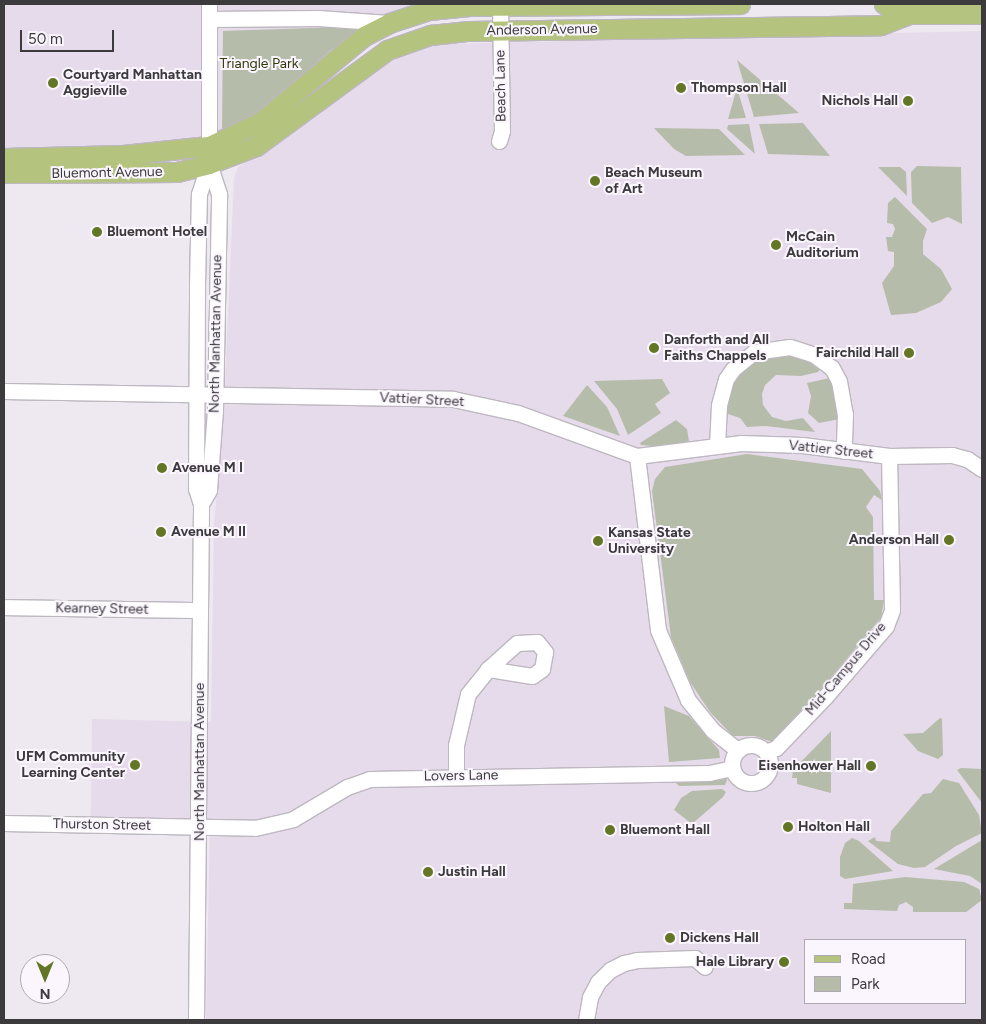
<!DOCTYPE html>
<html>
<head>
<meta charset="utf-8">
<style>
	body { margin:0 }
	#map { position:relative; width:986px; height:1024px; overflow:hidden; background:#eee8f1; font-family:Figtree,sans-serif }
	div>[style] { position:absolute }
	.built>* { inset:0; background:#e6dbea }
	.green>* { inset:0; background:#b6bcaa }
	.roads { filter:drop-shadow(1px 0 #bdb7c0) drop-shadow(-1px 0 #bdb7c0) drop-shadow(0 1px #bdb7c0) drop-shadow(0 -1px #bdb7c0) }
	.minor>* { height:15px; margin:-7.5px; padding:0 7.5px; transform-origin:7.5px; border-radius:7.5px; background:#fff }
	.minor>.ring { margin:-7.5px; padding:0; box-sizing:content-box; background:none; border:15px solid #fff; border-radius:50% }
	.major>* { height:19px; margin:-9.5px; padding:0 9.5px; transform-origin:9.5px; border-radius:9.5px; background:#b4c37e }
	.dots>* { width:14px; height:14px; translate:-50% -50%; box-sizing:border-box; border:2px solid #fbf5fe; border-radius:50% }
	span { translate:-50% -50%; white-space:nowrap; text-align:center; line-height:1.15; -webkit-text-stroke:4px #fbf5fe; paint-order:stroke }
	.street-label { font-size:14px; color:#3c3a3d }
	.park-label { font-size:14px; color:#303b0b }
	.poi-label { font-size:14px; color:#3c3a3d; font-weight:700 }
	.left { translate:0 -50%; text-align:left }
	.right { translate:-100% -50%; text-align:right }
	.frame { position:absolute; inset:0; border:5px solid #3c3a3d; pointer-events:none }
	.legend { position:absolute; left:804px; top:939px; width:162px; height:65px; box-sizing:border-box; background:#fbf5fe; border:1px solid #afaab1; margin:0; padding:6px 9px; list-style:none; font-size:15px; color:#3c3a3d }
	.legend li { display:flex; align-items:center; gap:10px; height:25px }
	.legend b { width:25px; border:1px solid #afaab1 }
	.north { position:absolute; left:20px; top:954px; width:50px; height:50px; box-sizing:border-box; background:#fbf5fe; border:1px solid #afaab1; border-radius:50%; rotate:180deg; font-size:14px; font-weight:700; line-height:20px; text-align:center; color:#3c3a3d }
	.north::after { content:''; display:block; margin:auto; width:18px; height:22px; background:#637625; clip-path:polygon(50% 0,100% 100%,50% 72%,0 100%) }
	.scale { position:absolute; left:20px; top:30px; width:94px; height:22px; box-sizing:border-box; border:2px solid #3c3a3d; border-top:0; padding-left:6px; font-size:15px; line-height:18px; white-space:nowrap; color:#3c3a3d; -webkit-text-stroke:4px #fbf5fe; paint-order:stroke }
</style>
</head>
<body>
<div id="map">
	<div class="built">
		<i style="clip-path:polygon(4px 4px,423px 4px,348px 38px,253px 117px,224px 131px,193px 141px,56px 150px,4px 150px)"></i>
		<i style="clip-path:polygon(evenodd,982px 31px,982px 1020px,206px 1020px,210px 820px,91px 818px,92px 719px,211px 722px,214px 525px,224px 406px,234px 178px,238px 167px,283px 140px,380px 67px,409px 53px,441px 44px,982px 31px,805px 940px,965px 940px,965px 1003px,805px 1003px,805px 940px)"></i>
	</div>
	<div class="green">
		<i style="clip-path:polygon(367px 26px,331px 50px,253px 117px,222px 129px,223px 31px)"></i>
		<i style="clip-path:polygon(737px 60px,799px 113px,754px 117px)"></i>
		<i style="clip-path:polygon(737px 88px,746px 118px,728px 119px)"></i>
		<i style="clip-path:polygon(803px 123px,830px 156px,768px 154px,759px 124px)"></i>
		<i style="clip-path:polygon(749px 124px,755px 154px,727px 129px,728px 125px)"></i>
		<i style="clip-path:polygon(654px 128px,719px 129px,745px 155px,686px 156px,674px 149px)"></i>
		<i style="clip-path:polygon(917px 166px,961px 167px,962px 224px,948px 217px,932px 223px,912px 203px,911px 172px)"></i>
		<i style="clip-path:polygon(878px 167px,900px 167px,906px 172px,907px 196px)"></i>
		<i style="clip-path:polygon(895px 197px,927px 229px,923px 241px,923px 254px,941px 269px,952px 289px,941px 302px,916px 313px,891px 315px,882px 283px,894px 266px,894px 252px,888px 251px,886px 237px,892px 237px,895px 229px,893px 224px,887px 223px,888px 203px)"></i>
		<i style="clip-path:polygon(771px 353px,801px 355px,821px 367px,818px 372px,801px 376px,776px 375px,765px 385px,762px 394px,763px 405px,772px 417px,786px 421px,803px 418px,815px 432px,766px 426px,747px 427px,740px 418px,725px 413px,728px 391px,735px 377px,754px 360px)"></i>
		<i style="clip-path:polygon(830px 378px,840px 419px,819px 423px,808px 413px,811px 396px,807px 383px)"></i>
		<i style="clip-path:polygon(662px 379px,670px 393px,655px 404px,661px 413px,628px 435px,617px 409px,594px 381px)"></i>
		<i style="clip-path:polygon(587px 385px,607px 407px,620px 436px,563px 416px)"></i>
		<i style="clip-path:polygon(676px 420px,687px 429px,689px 441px,664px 447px,641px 445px,640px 443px)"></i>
		<i style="clip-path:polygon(747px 454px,862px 469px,880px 491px,882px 500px,874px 495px,866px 507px,873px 517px,874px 600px,884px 600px,881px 618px,779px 739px,772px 742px,755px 736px,733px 736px,710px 712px,690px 682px,671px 637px,652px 491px,655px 479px,665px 467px)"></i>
		<i style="clip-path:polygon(664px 706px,689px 716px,719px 750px,720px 758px,669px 762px)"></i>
		<i style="clip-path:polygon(940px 718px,942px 719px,943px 755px,938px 759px,918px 751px,903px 734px,923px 733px)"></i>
		<i style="clip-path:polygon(831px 731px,831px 793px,797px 784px,797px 778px,792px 778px,793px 770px)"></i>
		<i style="clip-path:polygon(961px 768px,982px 769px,982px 803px,957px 770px)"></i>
		<i style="clip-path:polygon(721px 774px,727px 780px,725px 785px,679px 786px,673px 780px)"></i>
		<i style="clip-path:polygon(943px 779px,959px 783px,979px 815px,982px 833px,956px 846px,925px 867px,914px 868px,898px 864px,868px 841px,875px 837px,876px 841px,890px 842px,891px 831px,923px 794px,931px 793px)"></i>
		<i style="clip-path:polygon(722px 789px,726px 792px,723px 797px,692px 824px,674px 810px,681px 798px,692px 791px)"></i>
		<i style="clip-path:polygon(852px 838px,859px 841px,893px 871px,845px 879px,840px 876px,840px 857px,845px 843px)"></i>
		<i style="clip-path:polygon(982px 840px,982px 884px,970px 876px,934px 869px)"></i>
		<i style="clip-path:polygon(905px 877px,964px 882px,979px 889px,982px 900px,966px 912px,913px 912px,913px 907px,906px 902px,899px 905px,897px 911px,844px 909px,844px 903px,852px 903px,853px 884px)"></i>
	</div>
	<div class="roads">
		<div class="minor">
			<i style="left:209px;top:19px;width:109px;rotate:-0.5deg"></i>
			<i style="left:318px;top:18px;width:71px;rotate:4deg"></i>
			<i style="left:499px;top:141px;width:10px;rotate:-73deg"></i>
			<i style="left:502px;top:131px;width:127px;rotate:-90.9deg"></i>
			<i style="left:4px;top:391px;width:449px;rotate:1deg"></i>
			<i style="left:453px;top:399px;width:66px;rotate:12.2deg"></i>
			<i style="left:518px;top:413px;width:127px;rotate:19.9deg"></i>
			<i style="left:637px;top:456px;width:105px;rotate:-7.1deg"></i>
			<i style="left:741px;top:443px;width:61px;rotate:1.9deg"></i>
			<i style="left:802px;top:445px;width:88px;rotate:7.2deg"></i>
			<i style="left:889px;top:456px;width:63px;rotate:-0.9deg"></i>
			<i style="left:952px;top:455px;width:16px;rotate:15deg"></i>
			<i style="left:967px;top:459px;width:18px;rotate:34deg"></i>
			<i style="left:717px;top:446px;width:41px;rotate:-87.2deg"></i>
			<i style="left:719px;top:405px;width:27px;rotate:-75deg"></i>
			<i style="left:726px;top:379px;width:12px;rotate:-55deg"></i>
			<i style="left:733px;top:369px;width:27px;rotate:-39deg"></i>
			<i style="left:754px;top:352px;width:36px;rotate:-8deg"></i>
			<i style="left:790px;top:347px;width:25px;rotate:18deg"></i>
			<i style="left:814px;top:355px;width:22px;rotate:36deg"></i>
			<i style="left:832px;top:368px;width:15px;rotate:62deg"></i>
			<i style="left:839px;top:381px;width:34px;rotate:80deg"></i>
			<i style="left:845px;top:414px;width:37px;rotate:92deg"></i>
			<i style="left:637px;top:456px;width:175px;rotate:83.1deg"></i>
			<i style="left:658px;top:630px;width:76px;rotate:66.8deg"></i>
			<i style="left:688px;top:700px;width:38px;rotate:51deg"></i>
			<i style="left:712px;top:730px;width:33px;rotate:38deg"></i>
			<i style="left:201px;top:504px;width:16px;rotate:-60deg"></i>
			<i style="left:209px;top:490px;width:80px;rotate:-85.7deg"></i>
			<i style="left:215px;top:410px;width:216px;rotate:-88.9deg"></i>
			<i style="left:219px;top:194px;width:32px;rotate:-108deg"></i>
			<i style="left:209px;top:164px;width:160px;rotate:-90deg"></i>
			<i style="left:4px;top:607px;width:196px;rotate:0.9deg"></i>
			<i class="ring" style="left:732px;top:745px;width:23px;height:23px"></i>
			<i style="left:766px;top:752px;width:11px;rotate:-22deg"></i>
			<i style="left:776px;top:748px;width:71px;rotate:-46.1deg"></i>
			<i style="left:825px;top:697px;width:94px;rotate:-49.3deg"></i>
			<i style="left:886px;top:626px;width:17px;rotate:-69deg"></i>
			<i style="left:892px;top:610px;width:154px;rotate:-91.1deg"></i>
			<i style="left:456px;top:776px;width:31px;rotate:-90deg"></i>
			<i style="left:456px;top:745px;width:52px;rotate:-76.8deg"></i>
			<i style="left:468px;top:694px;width:32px;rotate:-51deg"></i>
			<i style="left:488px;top:669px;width:39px;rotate:-42deg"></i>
			<i style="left:517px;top:643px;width:20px;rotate:-3deg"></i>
			<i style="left:537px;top:642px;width:13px;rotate:51deg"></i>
			<i style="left:545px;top:652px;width:17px;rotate:100deg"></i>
			<i style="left:542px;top:669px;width:12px;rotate:145deg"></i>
			<i style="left:532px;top:676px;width:45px;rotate:-171deg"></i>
			<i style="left:4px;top:823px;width:251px;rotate:1.1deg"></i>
			<i style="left:255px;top:828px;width:39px;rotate:-13deg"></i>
			<i style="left:293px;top:819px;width:63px;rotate:-30.7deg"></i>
			<i style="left:347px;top:787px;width:24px;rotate:-19deg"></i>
			<i style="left:370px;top:779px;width:339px;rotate:-1deg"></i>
			<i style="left:709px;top:773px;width:24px;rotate:-12deg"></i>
			<i style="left:196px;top:1020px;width:516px;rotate:-89.44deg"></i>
			<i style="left:201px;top:504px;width:16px;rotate:-108deg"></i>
			<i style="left:196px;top:489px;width:203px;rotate:-89.7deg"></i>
			<i style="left:197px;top:286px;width:92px;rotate:-88.8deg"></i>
			<i style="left:199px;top:194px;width:32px;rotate:-72deg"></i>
			<i style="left:586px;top:1020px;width:23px;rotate:-80deg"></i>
			<i style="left:590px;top:997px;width:17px;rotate:-62deg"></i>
			<i style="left:598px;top:982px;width:17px;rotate:-45deg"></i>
			<i style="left:610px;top:970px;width:16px;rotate:-27deg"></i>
			<i style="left:624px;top:963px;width:13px;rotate:-13deg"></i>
			<i style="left:637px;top:960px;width:58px;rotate:-2deg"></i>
			<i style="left:695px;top:958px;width:13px;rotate:42deg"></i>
		</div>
		<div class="major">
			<i style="left:884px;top:4px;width:27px;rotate:22deg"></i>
			<i style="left:909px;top:14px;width:73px"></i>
			<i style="left:4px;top:158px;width:119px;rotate:-1.4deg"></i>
			<i style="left:123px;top:155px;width:86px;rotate:-6deg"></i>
			<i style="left:209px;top:146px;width:56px;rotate:-25.2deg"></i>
			<i style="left:260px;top:122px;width:135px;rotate:-39.6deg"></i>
			<i style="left:364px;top:36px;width:28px;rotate:-27deg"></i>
			<i style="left:389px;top:23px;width:42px;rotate:-18deg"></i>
			<i style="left:429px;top:10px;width:40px;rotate:-5.7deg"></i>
			<i style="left:469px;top:6px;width:271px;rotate:-0.4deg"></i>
			<i style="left:4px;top:173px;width:173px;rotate:-0.3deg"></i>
			<i style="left:177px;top:172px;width:33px;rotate:-14deg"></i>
			<i style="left:209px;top:164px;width:50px;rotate:-21deg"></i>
			<i style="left:256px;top:146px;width:162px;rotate:-36.2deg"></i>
			<i style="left:387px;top:50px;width:46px;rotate:-19.2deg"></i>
			<i style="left:430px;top:35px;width:39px;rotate:-6deg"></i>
			<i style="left:469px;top:31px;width:412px;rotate:-0.8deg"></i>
			<i style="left:881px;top:25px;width:30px;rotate:-21deg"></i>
		</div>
	</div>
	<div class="dots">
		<i style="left:53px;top:83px;background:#637625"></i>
		<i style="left:681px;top:88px;background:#637625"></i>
		<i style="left:908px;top:101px;background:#637625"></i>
		<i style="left:595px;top:181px;background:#637625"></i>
		<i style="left:97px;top:232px;background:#637625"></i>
		<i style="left:776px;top:245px;background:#637625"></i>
		<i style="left:654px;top:348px;background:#637625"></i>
		<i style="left:909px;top:353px;background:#637625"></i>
		<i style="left:162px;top:468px;background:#637625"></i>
		<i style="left:161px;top:532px;background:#637625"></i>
		<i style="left:949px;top:540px;background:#637625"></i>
		<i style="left:598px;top:541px;background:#637625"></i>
		<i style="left:135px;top:765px;background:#637625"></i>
		<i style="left:871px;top:766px;background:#637625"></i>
		<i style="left:788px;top:827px;background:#637625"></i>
		<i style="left:610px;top:830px;background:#637625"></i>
		<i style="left:428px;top:872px;background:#637625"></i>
		<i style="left:670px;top:938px;background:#637625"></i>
		<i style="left:784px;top:962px;background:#637625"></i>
	</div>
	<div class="street-label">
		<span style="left:542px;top:30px;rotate:-1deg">Anderson Avenue</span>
		<span style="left:501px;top:86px;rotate:-91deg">Beach Lane</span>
		<span style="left:107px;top:173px;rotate:-1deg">Bluemont Avenue</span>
		<span style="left:216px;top:334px;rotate:-89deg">North Manhattan Avenue</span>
		<span style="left:422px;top:400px;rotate:3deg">Vattier Street</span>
		<span style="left:831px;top:450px;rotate:6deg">Vattier Street</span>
		<span style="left:102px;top:609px;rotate:1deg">Kearney Street</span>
		<span style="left:846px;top:669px;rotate:-50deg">Mid-Campus Drive</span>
		<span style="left:200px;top:762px;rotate:-90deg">North Manhattan Avenue</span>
		<span style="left:461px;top:776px;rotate:-1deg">Lovers Lane</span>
		<span style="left:102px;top:825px;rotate:1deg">Thurston Street</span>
	</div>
	<div class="park-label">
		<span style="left:259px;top:64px">Triangle Park</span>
	</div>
	<div class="poi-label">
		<span class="left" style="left:63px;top:83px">Courtyard Manhattan<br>Aggieville</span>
		<span class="left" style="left:691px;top:88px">Thompson Hall</span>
		<span class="right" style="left:898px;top:101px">Nichols Hall</span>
		<span class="left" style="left:605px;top:181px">Beach Museum<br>of Art</span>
		<span class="left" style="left:107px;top:232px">Bluemont Hotel</span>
		<span class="left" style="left:786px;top:245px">McCain<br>Auditorium</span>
		<span class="left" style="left:664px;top:348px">Danforth and All<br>Faiths Chappels</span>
		<span class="right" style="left:899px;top:353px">Fairchild Hall</span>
		<span class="left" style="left:172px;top:468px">Avenue M I</span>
		<span class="left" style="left:171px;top:532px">Avenue M II</span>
		<span class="left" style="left:608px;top:541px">Kansas State<br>University</span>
		<span class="right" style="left:939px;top:540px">Anderson Hall</span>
		<span class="right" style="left:125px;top:765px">UFM Community<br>Learning Center</span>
		<span class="right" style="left:861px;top:766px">Eisenhower Hall</span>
		<span class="left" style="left:798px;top:827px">Holton Hall</span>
		<span class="left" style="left:620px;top:830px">Bluemont Hall</span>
		<span class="left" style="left:438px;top:872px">Justin Hall</span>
		<span class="left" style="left:680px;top:938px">Dickens Hall</span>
		<span class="right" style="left:774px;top:962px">Hale Library</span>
	</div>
	<div class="frame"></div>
	<ul class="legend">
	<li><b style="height:6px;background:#b4c37e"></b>Road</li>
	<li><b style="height:14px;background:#b6bcaa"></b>Park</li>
	</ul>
	<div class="north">N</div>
	<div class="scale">50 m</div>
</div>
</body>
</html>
